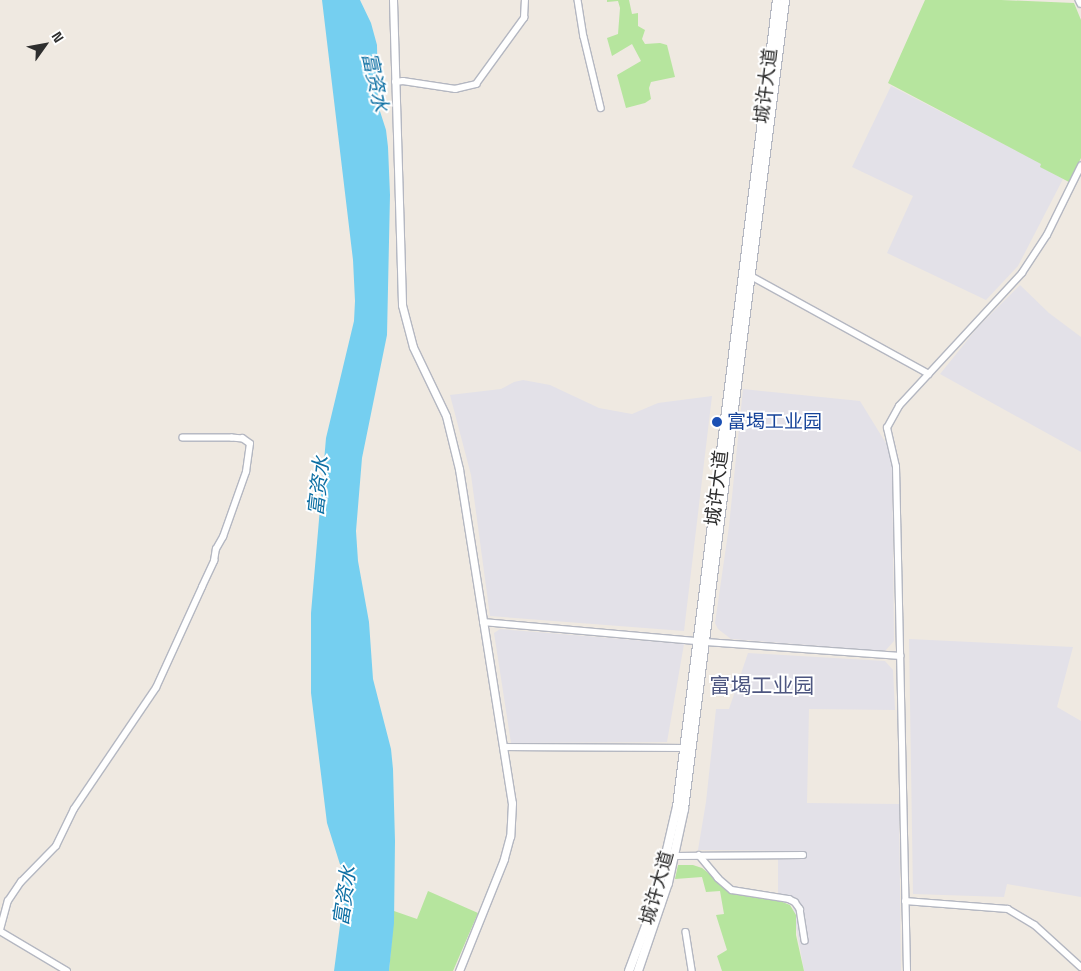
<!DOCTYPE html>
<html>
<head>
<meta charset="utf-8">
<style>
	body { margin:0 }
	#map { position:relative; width:1081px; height:971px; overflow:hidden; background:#efe9e1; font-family:"Space Grotesk","Noto Sans SC",sans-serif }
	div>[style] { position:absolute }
	.industrial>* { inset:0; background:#e3e1e8 }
	.green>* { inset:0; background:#b6e59e }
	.water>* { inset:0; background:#75cff0 }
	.roads { filter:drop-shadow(1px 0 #b4b7c1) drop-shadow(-1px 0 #b4b7c1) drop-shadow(0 1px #b4b7c1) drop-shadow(0 -1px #b4b7c1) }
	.minor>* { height:5.5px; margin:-2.75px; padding:0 2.75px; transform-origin:2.75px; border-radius:2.75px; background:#fff }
	.tertiary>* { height:7px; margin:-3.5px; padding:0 3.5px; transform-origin:3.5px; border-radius:3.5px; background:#fff }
	.secondary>* { height:8px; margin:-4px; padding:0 4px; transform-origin:4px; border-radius:4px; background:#fff }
	.dots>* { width:14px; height:14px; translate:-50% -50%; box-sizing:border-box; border:2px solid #fff; border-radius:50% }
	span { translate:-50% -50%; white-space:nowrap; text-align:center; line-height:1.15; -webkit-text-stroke:4px #fff; paint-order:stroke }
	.street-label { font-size:19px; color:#2e2e2e }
	.transit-label { font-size:19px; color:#164399 }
	.left { translate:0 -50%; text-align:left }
	.water-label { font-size:20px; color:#0d6fa3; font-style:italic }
	.quarter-label { font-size:21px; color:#4d5680 }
	.north { position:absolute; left:20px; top:20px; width:50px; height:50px; -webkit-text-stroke:4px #fff; paint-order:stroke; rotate:58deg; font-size:14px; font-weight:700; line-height:20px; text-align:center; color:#2e2e2e }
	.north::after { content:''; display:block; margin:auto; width:18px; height:22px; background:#2e2e2e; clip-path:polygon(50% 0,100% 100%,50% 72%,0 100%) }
</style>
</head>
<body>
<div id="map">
	<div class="industrial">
		<i style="clip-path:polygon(891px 86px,1042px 164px,1041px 167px,1063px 179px,1018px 266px,986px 300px,887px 253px,913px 196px,852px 167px)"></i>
		<i style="clip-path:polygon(1020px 285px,1049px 313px,1081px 337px,1081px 452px,940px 374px,978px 327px)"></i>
		<i style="clip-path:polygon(523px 380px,550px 385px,599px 408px,632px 414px,658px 403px,712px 396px,684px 631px,490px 616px,471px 475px,450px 395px,501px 389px,514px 382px)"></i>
		<i style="clip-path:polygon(743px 389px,860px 401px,892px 453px,894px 641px,885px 651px,731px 639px,718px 629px,715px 623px,729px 526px)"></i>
		<i style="clip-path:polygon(500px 629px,684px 644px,667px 742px,511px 743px,494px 633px)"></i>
		<i style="clip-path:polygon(909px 639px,1073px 647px,1057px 707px,1081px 721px,1081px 897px,1007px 884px,1004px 897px,913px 894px)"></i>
		<i style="clip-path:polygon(748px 653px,885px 661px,893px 670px,895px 710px,809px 709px,807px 803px,899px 804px,901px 971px,804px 971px,793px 908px,797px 898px,778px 894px,778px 851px,698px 850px,706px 802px,716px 709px,729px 709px)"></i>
	</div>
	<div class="green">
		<i style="clip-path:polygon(607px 0,629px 0,632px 14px,638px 13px,638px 26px,645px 30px,642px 39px,645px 44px,660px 43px,667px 45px,675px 77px,651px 82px,649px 88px,651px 99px,645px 103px,626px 108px,617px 75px,641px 61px,632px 44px,612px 56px,607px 38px,618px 34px,620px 8px,618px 1px,607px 2px)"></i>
		<i style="clip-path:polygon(925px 0,1001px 0,1074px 3px,1081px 20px,1081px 158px,1069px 182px,1040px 167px,1041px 164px,888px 83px)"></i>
		<i style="clip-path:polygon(678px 865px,693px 865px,702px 868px,734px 893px,780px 901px,790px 905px,796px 915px,796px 935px,804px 971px,722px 971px,717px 956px,727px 950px,716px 915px,724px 914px,720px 891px,706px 892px,702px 877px,675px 879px)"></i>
		<i style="clip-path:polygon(428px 891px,478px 913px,453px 971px,389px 971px,394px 911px,417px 919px)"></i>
	</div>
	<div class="water">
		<i style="clip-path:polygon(322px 0,360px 0,371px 23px,377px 45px,378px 105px,386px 130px,388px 147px,390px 195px,387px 335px,362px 458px,356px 531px,358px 561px,369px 622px,373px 679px,391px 749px,393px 769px,395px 841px,394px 923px,389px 971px,334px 971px,344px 895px,343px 874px,327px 823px,311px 693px,311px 613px,326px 438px,354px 321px,355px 301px,353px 260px)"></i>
	</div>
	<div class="roads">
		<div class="minor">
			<i style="left:578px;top:0;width:37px;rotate:81deg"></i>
			<i style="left:584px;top:37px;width:73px;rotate:76.5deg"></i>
			<i style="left:1079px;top:0;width:4px;rotate:63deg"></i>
			<i style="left:395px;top:82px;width:8px;rotate:-7deg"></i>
			<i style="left:403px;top:81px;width:53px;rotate:8.7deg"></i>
			<i style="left:455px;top:89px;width:22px;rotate:-13deg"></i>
			<i style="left:476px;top:84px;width:82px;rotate:-54deg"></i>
			<i style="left:524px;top:18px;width:18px;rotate:-87deg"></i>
			<i style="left:751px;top:276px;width:203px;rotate:28.8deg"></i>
			<i style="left:483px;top:622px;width:216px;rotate:5.1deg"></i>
			<i style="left:706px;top:642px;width:195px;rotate:4.1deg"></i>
			<i style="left:503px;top:747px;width:181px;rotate:0.3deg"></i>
			<i style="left:699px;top:855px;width:30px;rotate:50deg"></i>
			<i style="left:718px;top:878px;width:18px;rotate:41deg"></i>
			<i style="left:732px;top:890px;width:58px;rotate:9deg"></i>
			<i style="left:789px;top:899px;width:7px;rotate:27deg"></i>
			<i style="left:795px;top:902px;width:9px;rotate:54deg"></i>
			<i style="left:800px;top:909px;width:32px;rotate:81deg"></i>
			<i style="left:675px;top:856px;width:128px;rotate:-0.4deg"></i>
			<i style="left:905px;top:901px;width:103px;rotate:4.4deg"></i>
			<i style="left:1008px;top:909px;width:31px;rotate:31deg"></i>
			<i style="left:1035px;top:925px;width:62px;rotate:42.4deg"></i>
			<i style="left:0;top:930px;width:30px;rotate:-75deg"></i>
			<i style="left:8px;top:901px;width:23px;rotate:-56deg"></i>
			<i style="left:21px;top:882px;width:50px;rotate:-45.8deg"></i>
			<i style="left:56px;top:846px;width:41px;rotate:-64.1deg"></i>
			<i style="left:74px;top:809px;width:146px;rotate:-55.9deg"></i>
			<i style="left:156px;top:688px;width:111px;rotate:-65.5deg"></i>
			<i style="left:202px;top:587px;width:29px;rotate:-65deg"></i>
			<i style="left:214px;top:561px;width:12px;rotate:-81deg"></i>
			<i style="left:216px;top:549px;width:14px;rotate:-60deg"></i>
			<i style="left:223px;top:537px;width:69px;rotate:-70.5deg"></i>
			<i style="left:246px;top:472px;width:28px;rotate:-82deg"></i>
			<i style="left:250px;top:444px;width:9px;rotate:-144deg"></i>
			<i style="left:243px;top:439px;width:11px;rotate:-175deg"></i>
			<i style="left:232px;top:438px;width:49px;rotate:180deg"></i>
			<i style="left:0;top:931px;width:78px;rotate:30.8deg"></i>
			<i style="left:686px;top:932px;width:39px;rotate:81deg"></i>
			<i style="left:907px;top:971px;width:504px;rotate:-91.25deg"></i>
			<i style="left:896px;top:467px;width:40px;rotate:-103deg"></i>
			<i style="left:887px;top:428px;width:25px;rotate:-61deg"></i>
			<i style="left:899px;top:406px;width:181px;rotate:-47.2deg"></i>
			<i style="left:1022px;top:273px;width:45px;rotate:-56.7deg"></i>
			<i style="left:1047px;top:235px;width:77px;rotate:-63.8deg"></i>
		</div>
		<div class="tertiary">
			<i style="left:393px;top:0;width:305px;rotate:88.3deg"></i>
			<i style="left:402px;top:305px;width:43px;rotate:75.3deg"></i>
			<i style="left:413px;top:347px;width:76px;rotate:64.4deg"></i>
			<i style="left:446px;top:416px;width:55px;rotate:76.2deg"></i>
			<i style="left:459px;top:469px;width:338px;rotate:81deg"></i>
			<i style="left:512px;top:803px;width:33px;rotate:93deg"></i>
			<i style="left:510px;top:836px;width:24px;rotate:105deg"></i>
			<i style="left:504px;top:859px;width:121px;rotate:111.9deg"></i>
		</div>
		<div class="secondary">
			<i style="left:629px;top:971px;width:74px;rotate:-69.4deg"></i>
			<i style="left:655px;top:902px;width:98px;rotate:-77deg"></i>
			<i style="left:677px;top:807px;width:813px;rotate:-82.94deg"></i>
			<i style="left:638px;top:971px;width:93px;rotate:-71.2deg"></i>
			<i style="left:668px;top:883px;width:76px;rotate:-77.8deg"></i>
			<i style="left:684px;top:809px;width:815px;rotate:-82.88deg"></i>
		</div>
	</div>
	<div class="dots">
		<i style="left:717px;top:422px;background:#1a4fb4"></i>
	</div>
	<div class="street-label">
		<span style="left:766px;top:86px;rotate:-83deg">城许大道</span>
		<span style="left:717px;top:488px;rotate:-83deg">城许大道</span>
		<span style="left:657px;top:888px;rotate:-74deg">城许大道</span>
	</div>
	<div class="transit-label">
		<span class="left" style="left:727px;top:422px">富堨工业园</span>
	</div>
	<div class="water-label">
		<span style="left:375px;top:82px;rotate:78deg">富资水</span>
		<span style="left:319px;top:486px;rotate:-84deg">富资水</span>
		<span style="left:345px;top:896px;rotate:-82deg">富资水</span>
	</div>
	<div class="quarter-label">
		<span style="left:762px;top:686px">富堨工业园</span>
	</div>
	<div class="north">N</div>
</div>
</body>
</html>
